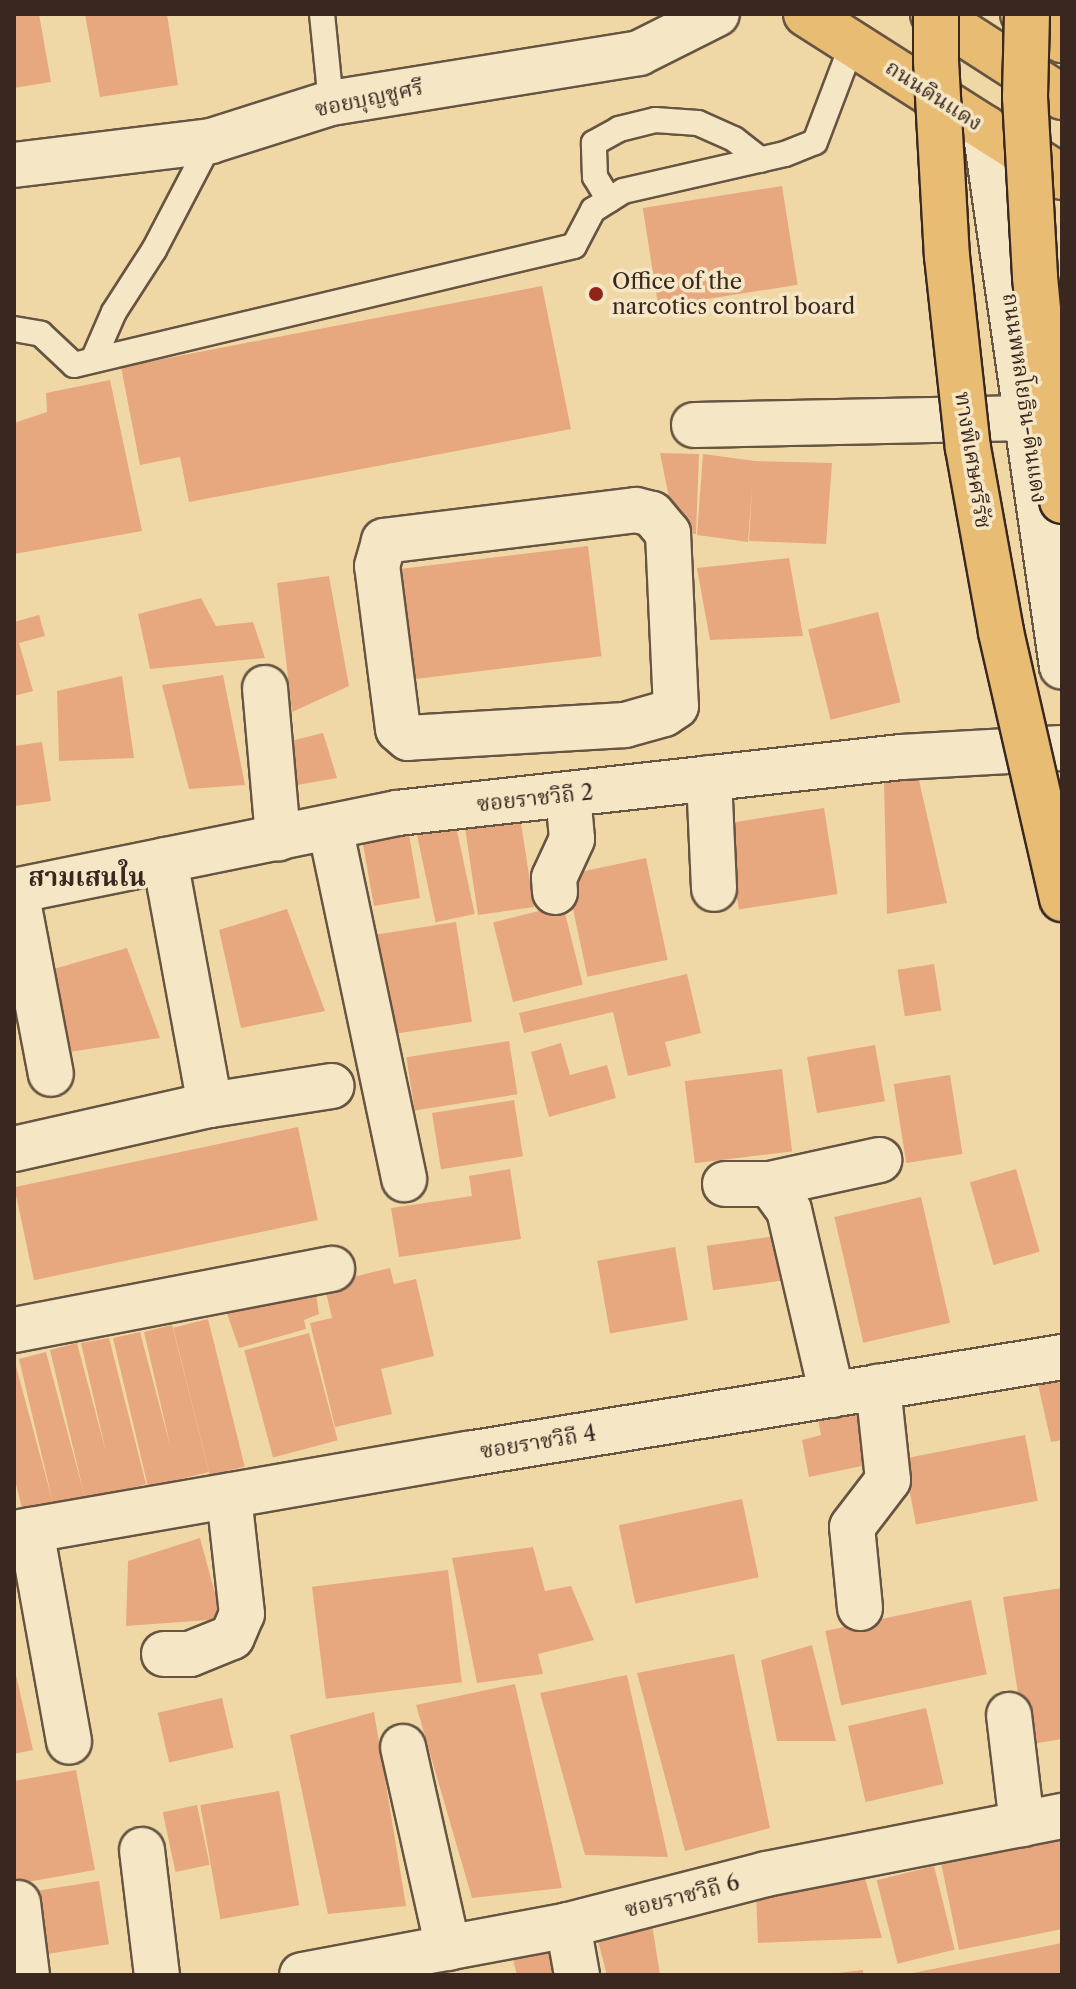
<!DOCTYPE html>
<html>
<head>
<meta charset="utf-8">
<style>
	body { margin:0 }
	#map { position:relative; width:1076px; height:1989px; overflow:hidden; background:#efd8a6; font-family:"Libre Caslon Text","Noto Serif Thai",serif }
	div>[style] { position:absolute }
	.building>* { inset:0; background:#e7a880; transform-origin:0 0 }
	.roads { filter:drop-shadow(2px 0 #675442) drop-shadow(-2px 0 #675442) drop-shadow(0 2px #675442) drop-shadow(0 -2px #675442) }
	.service>* { height:24px; margin:-12px; padding:0 12px; transform-origin:12px; border-radius:12px; background:#f5e6c5 }
	.minor>* { height:44px; margin:-22px; padding:0 22px; transform-origin:22px; border-radius:22px; background:#f5e6c5 }
	.tertiary>* { height:44px; margin:-22px; padding:0 22px; transform-origin:22px; border-radius:22px; background:#f5e6c5 }
	.primary>* { height:44px; margin:-22px; padding:0 22px; transform-origin:22px; border-radius:22px; background:#e8bc73 }
	.bridges { filter:drop-shadow(2px 0 #3a2820) drop-shadow(-2px 0 #3a2820) drop-shadow(0 2px #3a2820) drop-shadow(0 -2px #3a2820) }
	.motorway-bridge>* { height:44px; margin:-22px; padding:0 22px; transform-origin:22px; border-radius:22px; background:#e8bc73 }
	.dots>* { width:22px; height:22px; translate:-50% -50%; box-sizing:border-box; border:4px solid #f5e6c5; border-radius:50% }
	span { translate:-50% -50%; white-space:nowrap; text-align:center; line-height:1.15; -webkit-text-stroke:7px #f5e6c5; paint-order:stroke }
	.street-label { font-size:22px; color:#3a2820 }
	.poi-label { font-size:22px; color:#3a2820 }
	.left { translate:0 -50%; text-align:left }
	.quarter-label { font-size:26px; color:#3a2820; font-weight:700 }
	.frame { position:absolute; inset:0; border:16px solid #3a2820; pointer-events:none }
</style>
</head>
<body>
<div id="map">
	<div class="building">
		<i style="clip-path:polygon(14px 14px,39px 14px,51px 82px,14px 88px)"></i>
		<i style="clip-path:polygon(85px 14px,167px 14px,178px 85px,100px 97px)"></i>
		<i style="left:782px;top:186px;width:100px;height:141px;rotate:81deg"></i>
		<i style="clip-path:polygon(542px 286px,571px 429px,189px 502px,180px 457px,140px 465px,121px 367px)"></i>
		<i style="clip-path:polygon(110px 380px,142px 531px,14px 554px,14px 423px,47px 412px,46px 393px)"></i>
		<i style="clip-path:polygon(660px 453px,699px 454px,696px 534px,676px 533px)"></i>
		<i style="clip-path:polygon(703px 454px,755px 461px,832px 463px,826px 544px,749px 541px,752px 488px,748px 542px,697px 535px)"></i>
		<i style="left:588px;top:546px;width:111px;height:204px;rotate:83deg"></i>
		<i style="clip-path:polygon(789px 558px,803px 636px,710px 640px,697px 568px)"></i>
		<i style="clip-path:polygon(329px 576px,349px 686px,292px 712px,277px 583px)"></i>
		<i style="clip-path:polygon(201px 598px,216px 626px,253px 622px,265px 658px,150px 669px,138px 614px)"></i>
		<i style="left:878px;top:612px;width:93px;height:72px;rotate:76deg"></i>
		<i style="clip-path:polygon(39px 615px,45px 636px,19px 643px,33px 691px,14px 696px,14px 622px)"></i>
		<i style="clip-path:polygon(223px 675px,245px 785px,189px 789px,162px 685px)"></i>
		<i style="clip-path:polygon(122px 676px,134px 758px,59px 761px,57px 691px)"></i>
		<i style="clip-path:polygon(323px 733px,337px 778px,292px 786px,287px 742px)"></i>
		<i style="clip-path:polygon(42px 742px,51px 801px,14px 806px,14px 746px)"></i>
		<i style="clip-path:polygon(918px 776px,947px 903px,887px 914px,884px 782px)"></i>
		<i style="left:824px;top:808px;width:87px;height:100px;rotate:81deg"></i>
		<i style="clip-path:polygon(474px 813px,520px 817px,534px 907px,478px 915px,465px 828px,475px 826px)"></i>
		<i style="left:456px;top:826px;width:90px;height:40px;rotate:78deg"></i>
		<i style="left:408px;top:829px;width:70px;height:47px;rotate:80deg"></i>
		<i style="left:646px;top:858px;width:104px;height:82px;rotate:78deg"></i>
		<i style="left:563px;top:905px;width:82px;height:72px;rotate:76deg"></i>
		<i style="clip-path:polygon(287px 909px,325px 1011px,241px 1028px,219px 930px)"></i>
		<i style="left:456px;top:922px;width:101px;height:87px;rotate:81deg"></i>
		<i style="clip-path:polygon(127px 948px,160px 1038px,63px 1053px,43px 972px)"></i>
		<i style="left:934px;top:964px;width:47px;height:37px;rotate:81deg"></i>
		<i style="clip-path:polygon(687px 974px,701px 1033px,665px 1042px,671px 1066px,628px 1076px,613px 1012px,524px 1033px,519px 1013px)"></i>
		<i style="left:509px;top:1041px;width:54px;height:104px;rotate:81deg"></i>
		<i style="clip-path:polygon(561px 1043px,570px 1075px,607px 1065px,616px 1098px,549px 1117px,531px 1052px)"></i>
		<i style="left:875px;top:1045px;width:57px;height:69px;rotate:80deg"></i>
		<i style="left:782px;top:1069px;width:83px;height:98px;rotate:83deg"></i>
		<i style="left:950px;top:1075px;width:80px;height:57px;rotate:81deg"></i>
		<i style="left:514px;top:1100px;width:57px;height:83px;rotate:81deg"></i>
		<i style="left:298px;top:1127px;width:95px;height:290px;rotate:78deg"></i>
		<i style="clip-path:polygon(510px 1169px,521px 1239px,399px 1257px,391px 1208px,472px 1196px,469px 1176px)"></i>
		<i style="left:1016px;top:1169px;width:86px;height:48px;rotate:74deg"></i>
		<i style="left:921px;top:1197px;width:129px;height:89px;rotate:77deg"></i>
		<i style="left:776px;top:1236px;width:45px;height:70px;rotate:82deg"></i>
		<i style="left:675px;top:1247px;width:74px;height:79px;rotate:80deg"></i>
		<i style="clip-path:polygon(390px 1268px,394px 1284px,416px 1279px,434px 1356px,381px 1369px,392px 1414px,335px 1427px,310px 1323px,332px 1318px,324px 1284px)"></i>
		<i style="clip-path:polygon(314px 1280px,319px 1314px,304px 1320px,306px 1329px,239px 1348px,221px 1296px)"></i>
		<i style="left:208px;top:1319px;width:152px;height:36px;rotate:76deg"></i>
		<i style="clip-path:polygon(172px 1325px,209px 1472px,148px 1487px,113px 1338px,140px 1332px,171px 1449px,144px 1332px)"></i>
		<i style="left:309px;top:1333px;width:111px;height:67px;rotate:75deg"></i>
		<i style="clip-path:polygon(109px 1338px,146px 1484px,24px 1517px,14px 1476px,14px 1359px,53px 1503px,19px 1359px,46px 1352px,84px 1494px,50px 1350px,77px 1343px,106px 1452px,81px 1343px)"></i>
		<i style="clip-path:polygon(1062px 1374px,1062px 1440px,1051px 1442px,1037px 1380px)"></i>
		<i style="clip-path:polygon(865px 1410px,876px 1463px,809px 1477px,802px 1440px,821px 1435px,818px 1420px)"></i>
		<i style="left:1025px;top:1435px;width:67px;height:124px;rotate:79deg"></i>
		<i style="left:742px;top:1499px;width:80px;height:126px;rotate:78deg"></i>
		<i style="clip-path:polygon(200px 1538px,222px 1619px,126px 1626px,128px 1561px)"></i>
		<i style="clip-path:polygon(533px 1547px,545px 1591px,571px 1586px,594px 1640px,538px 1654px,543px 1674px,477px 1683px,452px 1558px)"></i>
		<i style="left:448px;top:1570px;width:113px;height:137px;rotate:83deg"></i>
		<i style="clip-path:polygon(1062px 1588px,1062px 1739px,1026px 1745px,1003px 1597px)"></i>
		<i style="left:971px;top:1600px;width:76px;height:149px;rotate:78deg"></i>
		<i style="clip-path:polygon(812px 1645px,836px 1741px,777px 1741px,761px 1660px)"></i>
		<i style="clip-path:polygon(734px 1654px,770px 1828px,685px 1851px,637px 1673px)"></i>
		<i style="clip-path:polygon(14px 1666px,33px 1750px,14px 1754px)"></i>
		<i style="clip-path:polygon(627px 1675px,668px 1857px,585px 1855px,540px 1693px)"></i>
		<i style="clip-path:polygon(515px 1684px,562px 1888px,472px 1898px,416px 1705px)"></i>
		<i style="left:222px;top:1698px;width:51px;height:66px;rotate:77deg"></i>
		<i style="left:926px;top:1708px;width:78px;height:80px;rotate:77deg"></i>
		<i style="clip-path:polygon(374px 1712px,406px 1906px,328px 1914px,290px 1735px)"></i>
		<i style="clip-path:polygon(76px 1770px,95px 1870px,16px 1884px,14px 1781px)"></i>
		<i style="left:279px;top:1791px;width:116px;height:80px;rotate:80deg"></i>
		<i style="left:197px;top:1805px;width:61px;height:35px;rotate:78deg"></i>
		<i style="clip-path:polygon(1062px 1833px,1062px 1929px,959px 1950px,940px 1858px)"></i>
		<i style="left:934px;top:1866px;width:86px;height:59px;rotate:76deg"></i>
		<i style="clip-path:polygon(863px 1871px,882px 1938px,758px 1943px,756px 1893px)"></i>
		<i style="left:99px;top:1881px;width:64px;height:74px;rotate:81deg"></i>
		<i style="clip-path:polygon(651px 1918px,660px 1975px,607px 1975px,592px 1919px)"></i>
		<i style="clip-path:polygon(555px 1940px,560px 1975px,517px 1975px,512px 1956px)"></i>
		<i style="clip-path:polygon(1062px 1943px,1062px 1975px,908px 1975px,908px 1974px)"></i>
		<i style="clip-path:polygon(863px 1970px,863px 1975px,838px 1975px,838px 1973px)"></i>
	</div>
	<div class="roads">
		<div class="service">
			<i style="left:322px;top:14px;width:89px;rotate:84.2deg"></i>
			<i style="left:609px;top:200px;width:27px;rotate:-121deg"></i>
			<i style="left:595px;top:177px;width:34px;rotate:-92deg"></i>
			<i style="left:594px;top:143px;width:29px;rotate:-29deg"></i>
			<i style="left:619px;top:129px;width:37px;rotate:-14deg"></i>
			<i style="left:655px;top:120px;width:43px;rotate:4deg"></i>
			<i style="left:698px;top:123px;width:39px;rotate:24deg"></i>
			<i style="left:734px;top:139px;width:34px;rotate:38deg"></i>
			<i style="left:14px;top:329px;width:27px;rotate:10deg"></i>
			<i style="left:41px;top:334px;width:45px;rotate:43.2deg"></i>
			<i style="left:74px;top:365px;width:514px;rotate:-13.39deg"></i>
			<i style="left:574px;top:246px;width:41px;rotate:-62.2deg"></i>
			<i style="left:593px;top:210px;width:36px;rotate:-32deg"></i>
			<i style="left:623px;top:191px;width:166px;rotate:-12.9deg"></i>
			<i style="left:785px;top:154px;width:32px;rotate:-22deg"></i>
			<i style="left:815px;top:142px;width:107px;rotate:-69.2deg"></i>
			<i style="left:93px;top:360px;width:52px;rotate:-66.4deg"></i>
			<i style="left:114px;top:312px;width:74px;rotate:-57.2deg"></i>
			<i style="left:154px;top:250px;width:123px;rotate:-62.4deg"></i>
		</div>
		<div class="minor">
			<i style="left:14px;top:165px;width:198px;rotate:-6.9deg"></i>
			<i style="left:211px;top:141px;width:126px;rotate:-17.6deg"></i>
			<i style="left:331px;top:103px;width:312px;rotate:-9.2deg"></i>
			<i style="left:639px;top:53px;width:87px;rotate:-26.6deg"></i>
			<i style="left:694px;top:425px;width:334px;rotate:-1.2deg"></i>
			<i style="left:636px;top:510px;width:16px;rotate:14deg"></i>
			<i style="left:652px;top:514px;width:25px;rotate:50deg"></i>
			<i style="left:668px;top:533px;width:173px;rotate:87.4deg"></i>
			<i style="left:676px;top:706px;width:14px;rotate:146deg"></i>
			<i style="left:664px;top:714px;width:41px;rotate:164.2deg"></i>
			<i style="left:625px;top:725px;width:217px;rotate:176.6deg"></i>
			<i style="left:408px;top:738px;width:13px;rotate:-138deg"></i>
			<i style="left:398px;top:729px;width:164px;rotate:-97.3deg"></i>
			<i style="left:377px;top:566px;width:26px;rotate:-74deg"></i>
			<i style="left:384px;top:541px;width:254px;rotate:-7deg"></i>
			<i style="left:265px;top:688px;width:151px;rotate:85deg"></i>
			<i style="left:709px;top:778px;width:111px;rotate:87.4deg"></i>
			<i style="left:330px;top:827px;width:360px;rotate:78.1deg"></i>
			<i style="left:165px;top:860px;width:249px;rotate:79.6deg"></i>
			<i style="left:14px;top:891px;width:391px;rotate:-11.5deg"></i>
			<i style="left:397px;top:813px;width:507px;rotate:-6.34deg"></i>
			<i style="left:901px;top:757px;width:161px;rotate:-3.2deg"></i>
			<i style="left:16px;top:891px;width:186px;rotate:79.2deg"></i>
			<i style="left:555px;top:892px;width:14px;rotate:-94deg"></i>
			<i style="left:554px;top:878px;width:43px;rotate:-65.2deg"></i>
			<i style="left:572px;top:839px;width:45px;rotate:-95.1deg"></i>
			<i style="left:14px;top:1149px;width:201px;rotate:-12.7deg"></i>
			<i style="left:210px;top:1105px;width:123px;rotate:-8.9deg"></i>
			<i style="left:725px;top:1184px;width:45px"></i>
			<i style="left:770px;top:1184px;width:32px;rotate:54deg"></i>
			<i style="left:789px;top:1210px;width:190px;rotate:76.9deg"></i>
			<i style="left:770px;top:1184px;width:112px;rotate:-12.4deg"></i>
			<i style="left:14px;top:1330px;width:324px;rotate:-10.9deg"></i>
			<i style="left:31px;top:1530px;width:215px;rotate:79.8deg"></i>
			<i style="left:14px;top:1533px;width:461px;rotate:-9.9deg"></i>
			<i style="left:468px;top:1454px;width:602px;rotate:-9.27deg"></i>
			<i style="left:860px;top:1608px;width:81px;rotate:-95.6deg"></i>
			<i style="left:852px;top:1527px;width:59px;rotate:-52.5deg"></i>
			<i style="left:888px;top:1480px;width:94px;rotate:-96.1deg"></i>
			<i style="left:164px;top:1654px;width:26px"></i>
			<i style="left:190px;top:1654px;width:45px;rotate:-22deg"></i>
			<i style="left:232px;top:1637px;width:25px;rotate:-67deg"></i>
			<i style="left:242px;top:1614px;width:119px;rotate:-96.3deg"></i>
			<i style="left:1009px;top:1715px;width:110px;rotate:83.2deg"></i>
			<i style="left:403px;top:1747px;width:206px;rotate:77.4deg"></i>
			<i style="left:142px;top:1850px;width:126px;rotate:83.2deg"></i>
			<i style="left:18px;top:1903px;width:73px;rotate:82.9deg"></i>
			<i style="left:568px;top:1925px;width:51px;rotate:79.8deg"></i>
			<i style="left:302px;top:1975px;width:271px;rotate:-10.6deg"></i>
			<i style="left:568px;top:1925px;width:204px;rotate:-14.4deg"></i>
			<i style="left:766px;top:1874px;width:302px;rotate:-11.1deg"></i>
		</div>
		<div class="tertiary">
			<i style="left:985px;top:128px;width:544px;rotate:81.87deg"></i>
		</div>
		<div class="primary">
			<i style="left:806px;top:14px;width:303px;rotate:32.5deg"></i>
			<i style="left:933px;top:14px;width:153px;rotate:32.8deg"></i>
			<i style="left:1023px;top:14px;width:47px;rotate:33.7deg"></i>
		</div>
	</div>
	<div class="bridges">
		<div class="motorway-bridge">
			<i style="left:936px;top:14px;width:47px;rotate:90deg"></i>
			<i style="left:936px;top:61px;width:195px;rotate:86.8deg"></i>
			<i style="left:947px;top:256px;width:193px;rotate:83.8deg"></i>
			<i style="left:968px;top:448px;width:187px;rotate:79.8deg"></i>
			<i style="left:1001px;top:632px;width:274px;rotate:77.1deg"></i>
			<i style="left:1027px;top:14px;width:83px;rotate:91.4deg"></i>
			<i style="left:1025px;top:97px;width:180px;rotate:86.8deg"></i>
			<i style="left:1035px;top:277px;width:147px;rotate:84.5deg"></i>
			<i style="left:1049px;top:423px;width:79px;rotate:80.5deg"></i>
		</div>
	</div>
	<div class="dots">
		<i style="left:596px;top:294px;background:#8f2418"></i>
	</div>
	<div class="street-label">
		<span style="left:934px;top:95px;rotate:33deg">ถนนดินแดง</span>
		<span style="left:369px;top:98px;rotate:-12deg">ซอยบุญชูศรี</span>
		<span style="left:1025px;top:398px;rotate:82deg">ถนนพหลโยธิน-ดินแดง</span>
		<span style="left:973px;top:460px;rotate:81deg">ทางพิเศษศรีรัช</span>
		<span style="left:535px;top:798px;rotate:-6deg">ซอยราชวิถี 2</span>
		<span style="left:538px;top:1442px;rotate:-9deg">ซอยราชวิถี 4</span>
		<span style="left:682px;top:1896px;rotate:-14deg">ซอยราชวิถี 6</span>
	</div>
	<div class="poi-label">
		<span class="left" style="left:612px;top:294px">Office of the<br>narcotics control board</span>
	</div>
	<div class="quarter-label">
		<span style="left:87px;top:878px">สามเสนใน</span>
	</div>
	<div class="frame"></div>
</div>
</body>
</html>
